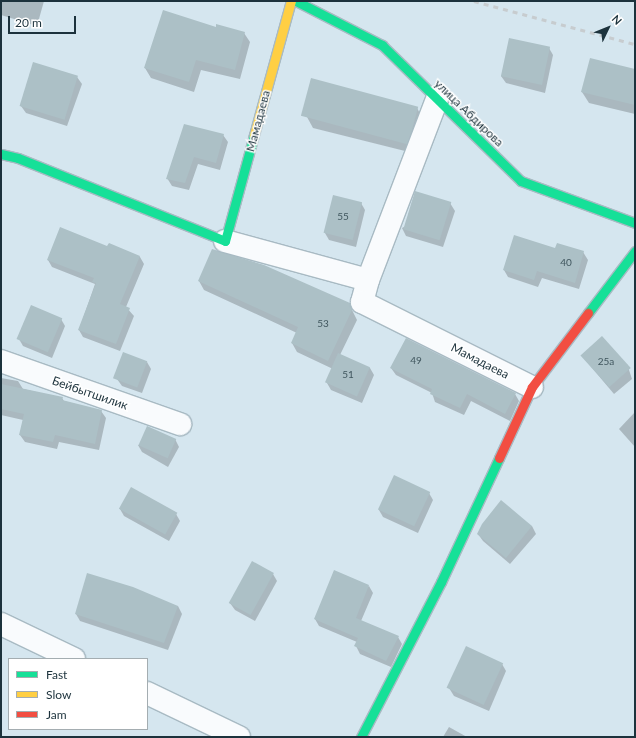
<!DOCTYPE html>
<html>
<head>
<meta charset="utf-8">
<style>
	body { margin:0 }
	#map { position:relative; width:636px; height:738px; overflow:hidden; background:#d5e6ef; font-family:Lato,sans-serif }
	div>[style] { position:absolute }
	.shadow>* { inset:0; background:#0003 }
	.building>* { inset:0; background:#acc0c6; transform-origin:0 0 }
	.roads { filter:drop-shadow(1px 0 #a8bac3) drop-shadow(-1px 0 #a8bac3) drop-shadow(0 1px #a8bac3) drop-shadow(0 -1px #a8bac3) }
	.street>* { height:22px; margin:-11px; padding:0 11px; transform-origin:11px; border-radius:11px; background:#f9fbfd }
	.fast>* { height:9px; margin:-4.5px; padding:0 4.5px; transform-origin:4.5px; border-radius:4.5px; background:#16e098 }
	.slow>* { height:9px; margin:-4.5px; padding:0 4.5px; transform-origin:4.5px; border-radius:4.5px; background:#ffcf43 }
	.jam>* { height:9px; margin:-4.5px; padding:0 4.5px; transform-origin:4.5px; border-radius:4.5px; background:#f24e42 }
	.rail>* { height:3px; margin-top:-1.5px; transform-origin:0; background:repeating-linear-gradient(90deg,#c7cccf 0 5px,transparent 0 10px) }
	span { translate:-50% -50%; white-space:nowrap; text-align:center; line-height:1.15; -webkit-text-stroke:3px #fff; paint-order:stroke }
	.number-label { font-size:10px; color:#40565e }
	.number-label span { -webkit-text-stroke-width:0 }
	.street-label { font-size:12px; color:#1c323c }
	.frame { position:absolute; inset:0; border:2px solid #1c323c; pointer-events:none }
	.legend { position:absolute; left:8px; top:658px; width:140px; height:72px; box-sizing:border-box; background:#fff; border:1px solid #a4adb1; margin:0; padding:5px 7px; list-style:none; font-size:12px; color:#1c323c }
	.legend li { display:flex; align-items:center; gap:8px; height:20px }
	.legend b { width:20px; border:1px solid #a4adb1 }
	.north { position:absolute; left:588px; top:8px; width:40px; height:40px; -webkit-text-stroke:3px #fff; paint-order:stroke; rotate:47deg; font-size:11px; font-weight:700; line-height:16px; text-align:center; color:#1c323c }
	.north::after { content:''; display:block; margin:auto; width:14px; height:18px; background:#1c323c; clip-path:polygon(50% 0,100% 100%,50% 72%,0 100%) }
	.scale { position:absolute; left:8px; top:16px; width:68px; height:18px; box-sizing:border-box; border:2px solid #1c323c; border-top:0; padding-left:5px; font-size:12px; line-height:14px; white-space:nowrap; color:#1c323c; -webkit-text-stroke:3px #fff; paint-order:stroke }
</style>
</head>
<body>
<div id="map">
	<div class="shadow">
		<i style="clip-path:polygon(1px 1px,44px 1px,37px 26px,1px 15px)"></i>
		<i style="clip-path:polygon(217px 28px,244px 33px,250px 42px,240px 79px,201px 70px,194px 92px,151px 78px,145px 68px)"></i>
		<i style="clip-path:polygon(549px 48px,553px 55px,545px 93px,506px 83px,501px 76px)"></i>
		<i style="clip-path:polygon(635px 70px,635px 114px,589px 103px,582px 92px)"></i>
		<i style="clip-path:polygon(77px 77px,82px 84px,67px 126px,26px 113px,21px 106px)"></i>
		<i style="clip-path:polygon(417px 108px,423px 119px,413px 153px,313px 128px,307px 117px)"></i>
		<i style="clip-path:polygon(185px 125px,223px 135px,228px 142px,220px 170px,198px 164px,189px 190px,172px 186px,167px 178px)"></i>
		<i style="clip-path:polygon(361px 203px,365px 210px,356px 247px,329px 240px,325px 233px)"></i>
		<i style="clip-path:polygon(450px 203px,455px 211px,443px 247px,406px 236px,402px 228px)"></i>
		<i style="clip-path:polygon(109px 244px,140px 257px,144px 264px,126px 307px,134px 316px,120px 351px,83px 337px,79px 330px,95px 284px,52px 267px,48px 260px,108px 247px)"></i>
		<i style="clip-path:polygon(556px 249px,583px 252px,588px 260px,579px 289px,542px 278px,538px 287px,508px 277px,504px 270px)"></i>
		<i style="clip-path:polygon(199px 281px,349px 304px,357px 320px,340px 355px,370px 368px,374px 375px,362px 403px,331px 390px,327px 383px,333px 369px,297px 352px,292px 343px,297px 333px,204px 290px)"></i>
		<i style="clip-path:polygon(61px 319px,65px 326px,52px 358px,23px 346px,19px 339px)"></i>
		<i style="clip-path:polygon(582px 356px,627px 364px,632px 379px,614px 394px)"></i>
		<i style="clip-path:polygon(147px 362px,151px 369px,142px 393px,122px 386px,117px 379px)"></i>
		<i style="clip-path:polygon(391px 368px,515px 394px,519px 401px,510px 421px,471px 401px,464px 415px,435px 402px,432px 393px,396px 375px)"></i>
		<i style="clip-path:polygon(1px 378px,18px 381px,23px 389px,62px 398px,64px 401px,101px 411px,106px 418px,99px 450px,59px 442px,57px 449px,25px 442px,20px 435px,23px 420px,1px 415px)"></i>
		<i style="clip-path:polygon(635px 412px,635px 447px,619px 429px)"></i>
		<i style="clip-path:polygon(175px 439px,179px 447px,168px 467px,142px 452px,138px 445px)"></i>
		<i style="clip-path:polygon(429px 493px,433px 500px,418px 533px,383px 517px,379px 510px)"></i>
		<i style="clip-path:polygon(120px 509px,176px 514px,180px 521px,169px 541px,124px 516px)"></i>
		<i style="clip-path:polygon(532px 526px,536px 534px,510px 564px,483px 541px,478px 534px)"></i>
		<i style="clip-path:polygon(273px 574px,277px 581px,255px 621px,235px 610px,230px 603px)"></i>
		<i style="clip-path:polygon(369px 586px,373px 593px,361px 621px,398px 637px,402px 644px,391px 667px,360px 654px,356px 646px,357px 642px,319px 626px,315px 619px)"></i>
		<i style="clip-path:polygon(178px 606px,182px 614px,168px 650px,80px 621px,76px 614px)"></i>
		<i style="clip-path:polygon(502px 664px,506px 671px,489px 711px,454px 696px,449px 688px)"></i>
		<i style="clip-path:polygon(449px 727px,467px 737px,443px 737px)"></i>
	</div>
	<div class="building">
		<i style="clip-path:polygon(163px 10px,216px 27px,216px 24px,245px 32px,235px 70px,196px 60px,189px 82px,144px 68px)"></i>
		<i style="left:509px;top:38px;width:42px;height:39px;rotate:12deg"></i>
		<i style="clip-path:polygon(590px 58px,635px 69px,635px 105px,581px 92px)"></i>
		<i style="left:33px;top:62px;width:47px;height:46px;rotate:17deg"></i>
		<i style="left:311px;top:78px;width:111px;height:39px;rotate:15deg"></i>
		<i style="clip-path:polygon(184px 124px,224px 134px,216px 163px,194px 157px,185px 183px,166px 179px)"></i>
		<i style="left:415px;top:191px;width:38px;height:40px;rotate:17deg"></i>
		<i style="left:333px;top:195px;width:30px;height:39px;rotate:14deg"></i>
		<i style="clip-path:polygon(60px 227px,107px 246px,109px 243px,140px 256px,120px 304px,130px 308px,116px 344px,78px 330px,96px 283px,92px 282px,94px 278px,47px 260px)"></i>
		<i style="clip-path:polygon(514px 235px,555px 248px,557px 243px,584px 251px,575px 283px,537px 271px,534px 280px,503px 270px)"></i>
		<i style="clip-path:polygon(212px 249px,264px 265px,350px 303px,352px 310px,328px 361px,291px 343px,298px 327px,198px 281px)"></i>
		<i style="left:31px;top:305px;width:34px;height:37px;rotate:23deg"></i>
		<i style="left:602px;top:336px;width:43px;height:29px;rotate:48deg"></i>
		<i style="clip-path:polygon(406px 338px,516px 393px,505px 414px,467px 394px,460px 408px,430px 394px,432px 389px,390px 368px)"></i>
		<i style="left:123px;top:352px;width:26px;height:28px;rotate:21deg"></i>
		<i style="left:338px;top:353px;width:35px;height:32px;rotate:24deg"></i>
		<i style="clip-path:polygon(1px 384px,63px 397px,62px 400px,102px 410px,95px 444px,55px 435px,53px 442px,19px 435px,24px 414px,1px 409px)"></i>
		<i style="left:147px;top:426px;width:32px;height:21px;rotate:24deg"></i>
		<i style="left:394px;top:475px;width:40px;height:38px;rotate:25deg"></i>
		<i style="left:131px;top:487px;width:53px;height:25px;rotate:29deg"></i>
		<i style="clip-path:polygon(501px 500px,532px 526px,506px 558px,477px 534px,482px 524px)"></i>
		<i style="left:252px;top:561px;width:25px;height:48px;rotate:29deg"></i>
		<i style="clip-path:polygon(334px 570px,369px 585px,356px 618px,399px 636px,386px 661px,354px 646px,358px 638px,314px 619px)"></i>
		<i style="clip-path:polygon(87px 573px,133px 587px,178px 606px,164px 643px,75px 614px)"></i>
		<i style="left:466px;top:646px;width:41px;height:46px;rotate:25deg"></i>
	</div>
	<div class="roads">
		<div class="street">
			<i style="left:225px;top:241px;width:148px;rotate:15.3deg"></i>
			<i style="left:368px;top:280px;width:194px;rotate:-69.1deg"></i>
			<i style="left:368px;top:280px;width:23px;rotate:105deg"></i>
			<i style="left:362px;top:302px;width:190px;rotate:26.6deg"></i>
			<i style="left:1px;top:361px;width:190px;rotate:19.4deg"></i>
			<i style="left:1px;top:624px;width:81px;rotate:25.6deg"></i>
			<i style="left:147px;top:693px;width:102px;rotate:25.6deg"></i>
		</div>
		<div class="fast">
			<i style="left:296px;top:1px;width:97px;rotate:27.1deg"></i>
			<i style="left:382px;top:45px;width:194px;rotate:44.4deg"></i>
			<i style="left:521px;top:181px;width:121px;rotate:20.2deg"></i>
			<i style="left:1px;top:154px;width:17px;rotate:13deg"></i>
			<i style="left:18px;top:158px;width:223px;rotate:21.8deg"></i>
			<i style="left:225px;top:241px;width:110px;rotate:-74.7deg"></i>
			<i style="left:588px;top:313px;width:78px;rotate:-52.8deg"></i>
			<i style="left:361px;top:737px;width:174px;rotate:-62.7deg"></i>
			<i style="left:441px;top:582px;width:137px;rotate:-64.9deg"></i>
		</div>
		<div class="slow">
			<i style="left:254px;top:135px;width:139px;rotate:-74.6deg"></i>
		</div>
		<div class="jam">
			<i style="left:499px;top:458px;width:78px;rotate:-65.1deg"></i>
			<i style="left:532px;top:387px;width:93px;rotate:-52.9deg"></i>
		</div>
	</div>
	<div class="rail">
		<i style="left:474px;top:1px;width:167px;rotate:15deg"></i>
	</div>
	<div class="number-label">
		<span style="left:343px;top:217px">55</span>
		<span style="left:566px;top:263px">40</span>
		<span style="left:323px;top:324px">53</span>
		<span style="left:416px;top:361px">49</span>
		<span style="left:606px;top:362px">25а</span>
		<span style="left:348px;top:375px">51</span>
	</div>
	<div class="street-label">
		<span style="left:469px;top:113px;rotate:44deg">улица Абдирова</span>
		<span style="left:258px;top:121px;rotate:-75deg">Мамадаева</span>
		<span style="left:480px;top:361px;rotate:27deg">Мамадаева</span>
		<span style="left:90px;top:393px;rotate:19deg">Бейбытшилик</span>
	</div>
	<div class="frame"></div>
	<ul class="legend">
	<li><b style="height:5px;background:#16e098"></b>Fast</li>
	<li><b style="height:5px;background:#ffcf43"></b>Slow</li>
	<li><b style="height:5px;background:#f24e42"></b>Jam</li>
	</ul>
	<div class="north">N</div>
	<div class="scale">20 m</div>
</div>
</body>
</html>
